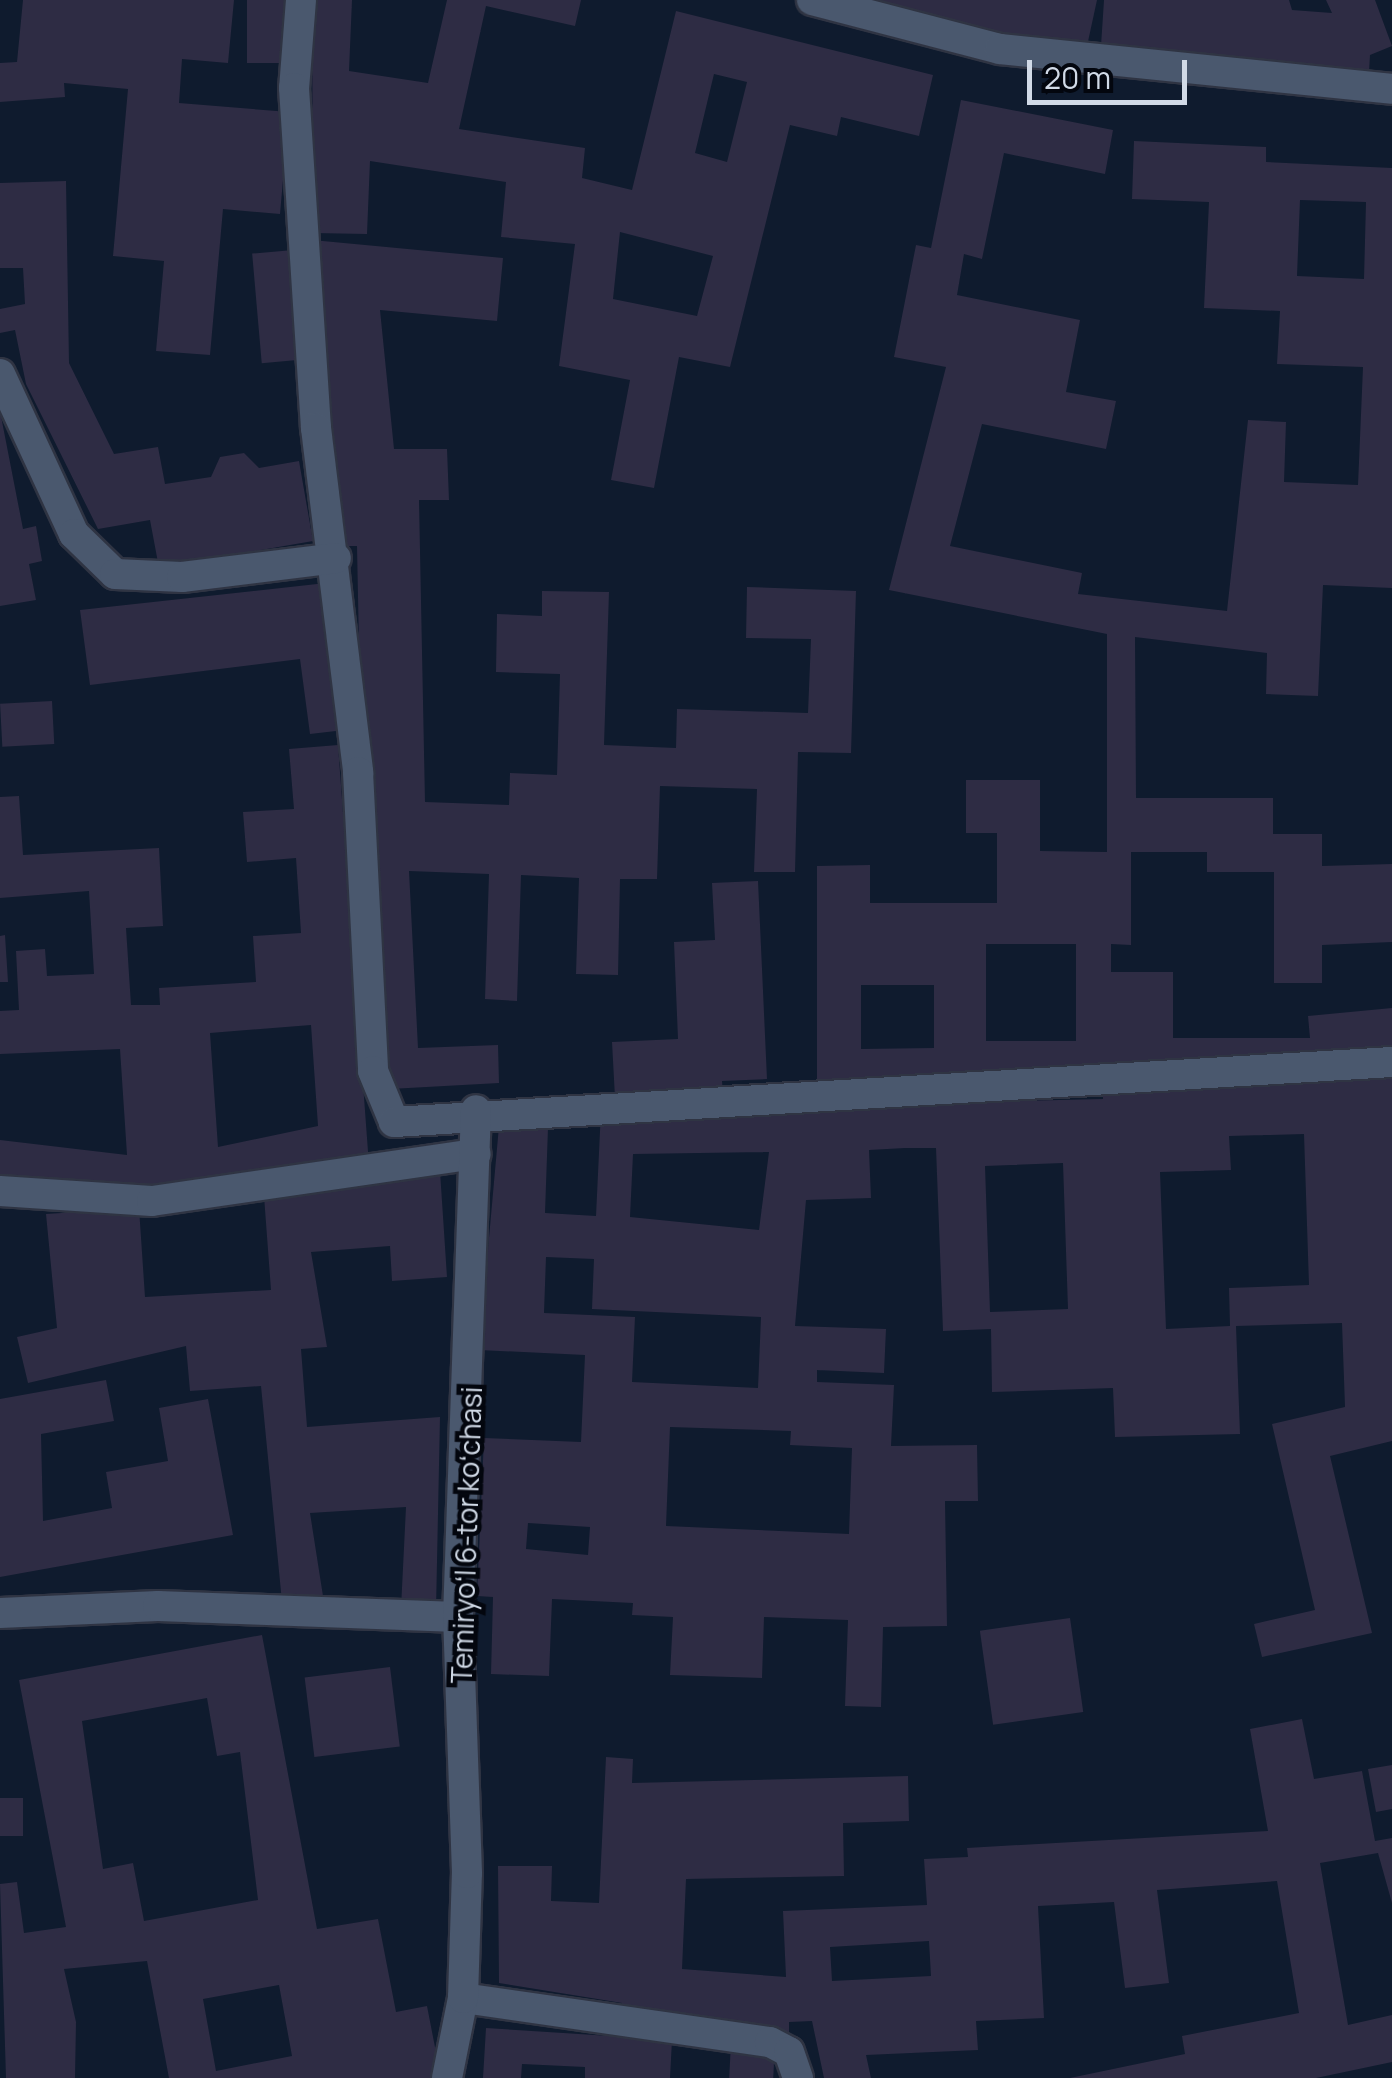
<!DOCTYPE html>
<html>
<head>
<meta charset="utf-8">
<style>
	body { margin:0 }
	#map { position:relative; width:1392px; height:2078px; overflow:hidden; background:#0f1b2e; font-family:Manrope,sans-serif }
	div>[style] { position:absolute }
	.building>* { inset:0; background:#2e2c44; transform-origin:0 0 }
	.roads { filter:drop-shadow(2px 0 #2f3443) drop-shadow(-2px 0 #2f3443) drop-shadow(0 2px #2f3443) drop-shadow(0 -2px #2f3443) }
	.minor>* { height:30px; margin:-15px; padding:0 15px; transform-origin:15px; border-radius:15px; background:#4a586e }
	.tertiary>* { height:30px; margin:-15px; padding:0 15px; transform-origin:15px; border-radius:15px; background:#4a586e }
	span { translate:-50% -50%; white-space:nowrap; text-align:center; line-height:1.15; -webkit-text-stroke:9px #03060e; paint-order:stroke }
	.street-label { font-size:28px; color:#d1dae7 }
	.scale { position:absolute; left:1027px; top:60px; width:160px; height:45px; box-sizing:border-box; border:5px solid #d1dae7; border-top:0; padding-left:12px; font-size:30px; line-height:35px; white-space:nowrap; color:#d1dae7; -webkit-text-stroke:8px #03060e; paint-order:stroke }
</style>
</head>
<body>
<div id="map">
	<div class="building">
		<i style="clip-path:polygon(23px 0,234px 0,228px 63px,182px 59px,179px 103px,289px 112px,280px 214px,223px 209px,210px 355px,156px 351px,164px 261px,113px 256px,128px 89px,64px 83px,65px 97px,0 102px,0 63px,17px 62px)"></i>
		<i style="left:247px;top:0;width:42px;height:63px"></i>
		<i style="clip-path:polygon(evenodd,312px 0,352px 0,349px 71px,428px 83px,447px 0,581px 0,575px 26px,486px 6px,459px 129px,585px 148px,582px 178px,632px 190px,676px 11px,933px 75px,919px 136px,841px 117px,837px 136px,790px 125px,730px 367px,679px 357px,654px 488px,611px 480px,630px 380px,559px 366px,575px 244px,501px 237px,506px 182px,370px 161px,367px 234px,313px 233px,312px 0,714px 74px,747px 82px,727px 162px,695px 153px,714px 74px,312px 0,620px 232px,713px 256px,697px 316px,613px 299px,620px 232px)"></i>
		<i style="clip-path:polygon(856px 0,1097px 0,1084px 60px)"></i>
		<i style="clip-path:polygon(1104px 0,1289px 0,1292px 10px,1332px 13px,1326px 0,1375px 0,1392px 46px,1370px 55px,1369px 72px,1100px 61px)"></i>
		<i style="clip-path:polygon(evenodd,961px 100px,1113px 130px,1105px 174px,1004px 153px,982px 259px,964px 254px,957px 295px,1080px 320px,1066px 392px,1116px 401px,1106px 449px,982px 424px,950px 546px,1082px 573px,1078px 594px,1227px 611px,1248px 420px,1286px 422px,1284px 482px,1358px 485px,1363px 367px,1277px 364px,1280px 311px,1204px 308px,1209px 202px,1132px 199px,1134px 141px,1266px 147px,1266px 162px,1392px 168px,1392px 588px,1323px 585px,1318px 696px,1266px 694px,1267px 653px,1135px 637px,1136px 798px,1273px 798px,1273px 834px,1322px 834px,1322px 866px,1392px 864px,1392px 942px,1322px 945px,1322px 983px,1274px 983px,1274px 872px,1207px 872px,1207px 852px,1131px 852px,1131px 945px,1111px 944px,1111px 972px,1173px 972px,1173px 1038px,1310px 1038px,1308px 1016px,1392px 1008px,1392px 1050px,1111px 1079px,817px 1079px,817px 866px,870px 865px,870px 903px,997px 903px,997px 833px,966px 833px,966px 780px,1040px 780px,1040px 851px,1107px 852px,1107px 634px,889px 590px,946px 367px,894px 357px,916px 245px,931px 248px,961px 100px,1300px 200px,1366px 202px,1364px 279px,1297px 276px,1300px 200px,961px 100px,986px 944px,1076px 944px,1076px 1041px,986px 1041px,986px 944px,961px 100px,861px 985px,934px 985px,934px 1048px,861px 1049px,861px 985px)"></i>
		<i style="clip-path:polygon(66px 181px,69px 363px,114px 454px,158px 447px,165px 484px,211px 477px,220px 457px,244px 453px,259px 468px,299px 461px,313px 541px,159px 568px,150px 520px,98px 529px,26px 384px,15px 330px,0 333px,0 309px,25px 304px,23px 268px,0 268px,0 183px)"></i>
		<i style="clip-path:polygon(312px 240px,503px 258px,497px 321px,380px 310px,394px 449px,447px 449px,449px 500px,419px 500px,425px 802px,509px 805px,510px 773px,557px 775px,560px 674px,496px 672px,497px 614px,542px 616px,542px 591px,609px 592px,604px 745px,676px 748px,677px 709px,808px 713px,811px 639px,746px 638px,747px 587px,856px 591px,851px 753px,798px 752px,795px 872px,754px 872px,757px 789px,660px 786px,657px 879px,620px 879px,618px 975px,576px 974px,579px 878px,521px 875px,517px 1001px,485px 999px,489px 874px,409px 871px,418px 1048px,498px 1045px,499px 1083px,390px 1089px,375px 801px,362px 800px,357px 546px,340px 546px)"></i>
		<i style="left:293px;top:250px;width:110px;height:41px;rotate:85deg"></i>
		<i style="clip-path:polygon(0 411px,23px 529px,36px 526px,42px 561px,29px 564px,36px 600px,0 606px)"></i>
		<i style="clip-path:polygon(335px 582px,353px 729px,310px 734px,300px 659px,90px 685px,80px 610px)"></i>
		<i style="left:52px;top:701px;width:43px;height:52px;rotate:87deg"></i>
		<i style="clip-path:polygon(evenodd,338px 745px,369px 1165px,175px 1204px,0 1184px,0 1140px,127px 1155px,120px 1049px,0 1054px,0 1011px,19px 1010px,16px 951px,45px 949px,47px 976px,94px 974px,89px 891px,0 898px,0 797px,19px 796px,23px 855px,159px 848px,163px 926px,126px 928px,131px 1005px,160px 1005px,159px 988px,256px 982px,253px 936px,301px 933px,296px 858px,247px 862px,243px 812px,294px 809px,289px 749px,338px 745px,311px 1025px,318px 1126px,218px 1147px,210px 1033px,311px 1025px)"></i>
		<i style="clip-path:polygon(758px 881px,767px 1079px,722px 1081px,723px 1093px,615px 1098px,612px 1042px,678px 1039px,674px 942px,715px 940px,712px 883px)"></i>
		<i style="clip-path:polygon(5px 935px,8px 982px,0 982px,0 936px)"></i>
		<i style="clip-path:polygon(evenodd,1392px 1071px,1392px 1441px,1330px 1456px,1372px 1633px,1262px 1657px,1254px 1624px,1315px 1610px,1272px 1424px,1345px 1407px,1342px 1323px,1236px 1326px,1240px 1434px,1115px 1437px,1113px 1388px,992px 1392px,991px 1329px,943px 1331px,936px 1148px,905px 1148px,869px 1150px,871px 1198px,806px 1200px,795px 1326px,886px 1329px,884px 1373px,817px 1370px,817px 1382px,894px 1385px,891px 1446px,977px 1445px,978px 1501px,945px 1501px,947px 1626px,883px 1627px,881px 1707px,845px 1706px,848px 1620px,764px 1617px,762px 1678px,670px 1675px,673px 1617px,632px 1615px,633px 1603px,552px 1599px,549px 1676px,491px 1674px,493px 1597px,477px 1596px,484px 1438px,581px 1442px,585px 1355px,479px 1350px,499px 1126px,548px 1128px,545px 1213px,596px 1216px,601px 1110px,1103px 1099px,1103px 1086px,1392px 1071px,1304px 1134px,1309px 1285px,1229px 1288px,1230px 1326px,1166px 1329px,1160px 1172px,1231px 1170px,1229px 1136px,1304px 1134px,1392px 1071px,769px 1152px,759px 1230px,630px 1217px,633px 1154px,769px 1152px,1392px 1071px,1063px 1163px,1068px 1309px,990px 1312px,985px 1166px,1063px 1163px,1392px 1071px,546px 1257px,594px 1259px,592px 1309px,761px 1317px,758px 1388px,632px 1382px,635px 1317px,544px 1313px,546px 1257px,1392px 1071px,670px 1427px,791px 1431px,790px 1445px,852px 1448px,849px 1534px,666px 1526px,670px 1427px,1392px 1071px,528px 1523px,590px 1527px,588px 1555px,526px 1549px,528px 1523px)"></i>
		<i style="clip-path:polygon(440px 1171px,447px 1277px,392px 1281px,390px 1246px,311px 1252px,327px 1347px,301px 1349px,307px 1427px,440px 1417px,436px 1610px,401px 1608px,406px 1507px,310px 1513px,323px 1596px,282px 1602px,261px 1386px,190px 1391px,186px 1346px,28px 1383px,17px 1337px,57px 1328px,46px 1214px,139px 1208px,145px 1297px,271px 1290px,264px 1196px)"></i>
		<i style="clip-path:polygon(106px 1380px,114px 1421px,41px 1434px,43px 1521px,112px 1508px,106px 1472px,168px 1461px,159px 1408px,208px 1399px,233px 1535px,0 1577px,0 1399px)"></i>
		<i style="left:1070px;top:1618px;width:95px;height:91px;rotate:82deg"></i>
		<i style="clip-path:polygon(evenodd,262px 1635px,317px 1929px,378px 1919px,396px 2012px,427px 2006px,441px 2078px,169px 2078px,147px 1961px,64px 1969px,76px 2022px,75px 2078px,6px 2078px,0 1884px,17px 1882px,24px 1933px,66px 1927px,19px 1680px,262px 1635px,207px 1698px,217px 1756px,240px 1752px,258px 1900px,144px 1921px,133px 1863px,103px 1869px,82px 1721px,207px 1698px,262px 1635px,279px 1985px,292px 2056px,216px 2071px,203px 1999px,279px 1985px)"></i>
		<i style="left:390px;top:1667px;width:80px;height:86px;rotate:83deg"></i>
		<i style="clip-path:polygon(evenodd,1302px 1719px,1314px 1779px,1362px 1771px,1375px 1841px,1392px 1838px,1392px 1903px,1378px 1853px,1320px 1863px,1348px 2025px,1392px 2015px,1392px 2062px,1316px 2078px,1070px 2078px,1185px 2054px,1182px 2036px,1299px 2013px,1277px 1881px,1157px 1890px,1169px 1983px,1125px 1988px,1114px 1902px,1038px 1906px,1044px 2018px,976px 2021px,978px 2050px,866px 2055px,871px 2078px,824px 2078px,812px 2021px,789px 2022px,789px 2032px,621px 2020px,622px 2003px,499px 1983px,498px 1866px,552px 1866px,551px 1901px,599px 1903px,606px 1757px,633px 1759px,632px 1783px,908px 1776px,909px 1821px,843px 1823px,844px 1876px,686px 1879px,682px 1969px,786px 1977px,783px 1911px,927px 1905px,924px 1859px,968px 1857px,967px 1848px,1268px 1831px,1250px 1729px,1302px 1719px,929px 1941px,931px 1976px,832px 1981px,830px 1947px,929px 1941px)"></i>
		<i style="clip-path:polygon(1392px 1765px,1392px 1809px,1376px 1812px,1368px 1769px)"></i>
		<i style="left:0;top:1798px;width:23px;height:38px"></i>
		<i style="clip-path:polygon(486px 2028px,672px 2040px,670px 2078px,585px 2078px,585px 2067px,522px 2064px,521px 2078px,483px 2078px)"></i>
		<i style="left:731px;top:2043px;width:44px;height:35px;rotate:3deg"></i>
	</div>
	<div class="roads">
		<div class="minor">
			<i style="left:301px;top:0;width:88px;rotate:94.5deg"></i>
			<i style="left:294px;top:88px;width:341px;rotate:86.3deg"></i>
			<i style="left:316px;top:428px;width:347px;rotate:83deg"></i>
			<i style="left:358px;top:772px;width:299px;rotate:87.1deg"></i>
			<i style="left:373px;top:1071px;width:55px;rotate:67.6deg"></i>
			<i style="left:394px;top:1122px;width:1000px;rotate:-3.44deg"></i>
			<i style="left:0;top:374px;width:176px;rotate:65.2deg"></i>
			<i style="left:74px;top:534px;width:57px;rotate:44.3deg"></i>
			<i style="left:115px;top:574px;width:67px;rotate:2.6deg"></i>
			<i style="left:182px;top:577px;width:155px;rotate:-7deg"></i>
			<i style="left:0;top:1191px;width:152px;rotate:3.8deg"></i>
			<i style="left:152px;top:1201px;width:327px;rotate:-8.3deg"></i>
			<i style="left:0;top:1613px;width:158px;rotate:-2.5deg"></i>
			<i style="left:158px;top:1606px;width:300px;rotate:2.1deg"></i>
			<i style="left:463px;top:1998px;width:310px;rotate:8.2deg"></i>
			<i style="left:770px;top:2042px;width:21px;rotate:28deg"></i>
			<i style="left:789px;top:2052px;width:28px;rotate:71deg"></i>
			<i style="left:447px;top:2078px;width:82px;rotate:-78.7deg"></i>
			<i style="left:463px;top:1998px;width:125px;rotate:-88.2deg"></i>
			<i style="left:467px;top:1873px;width:256px;rotate:-92deg"></i>
			<i style="left:458px;top:1617px;width:507px;rotate:-87.97deg"></i>
		</div>
		<div class="tertiary">
			<i style="left:812px;top:0;width:194px;rotate:14.6deg"></i>
			<i style="left:1000px;top:49px;width:394px;rotate:5.8deg"></i>
		</div>
	</div>
	<div class="street-label">
		<span style="left:466px;top:1535px;rotate:-88deg">Temiryoʻl 6-tor koʻchasi</span>
	</div>
	<div class="scale">20 m</div>
</div>
</body>
</html>
